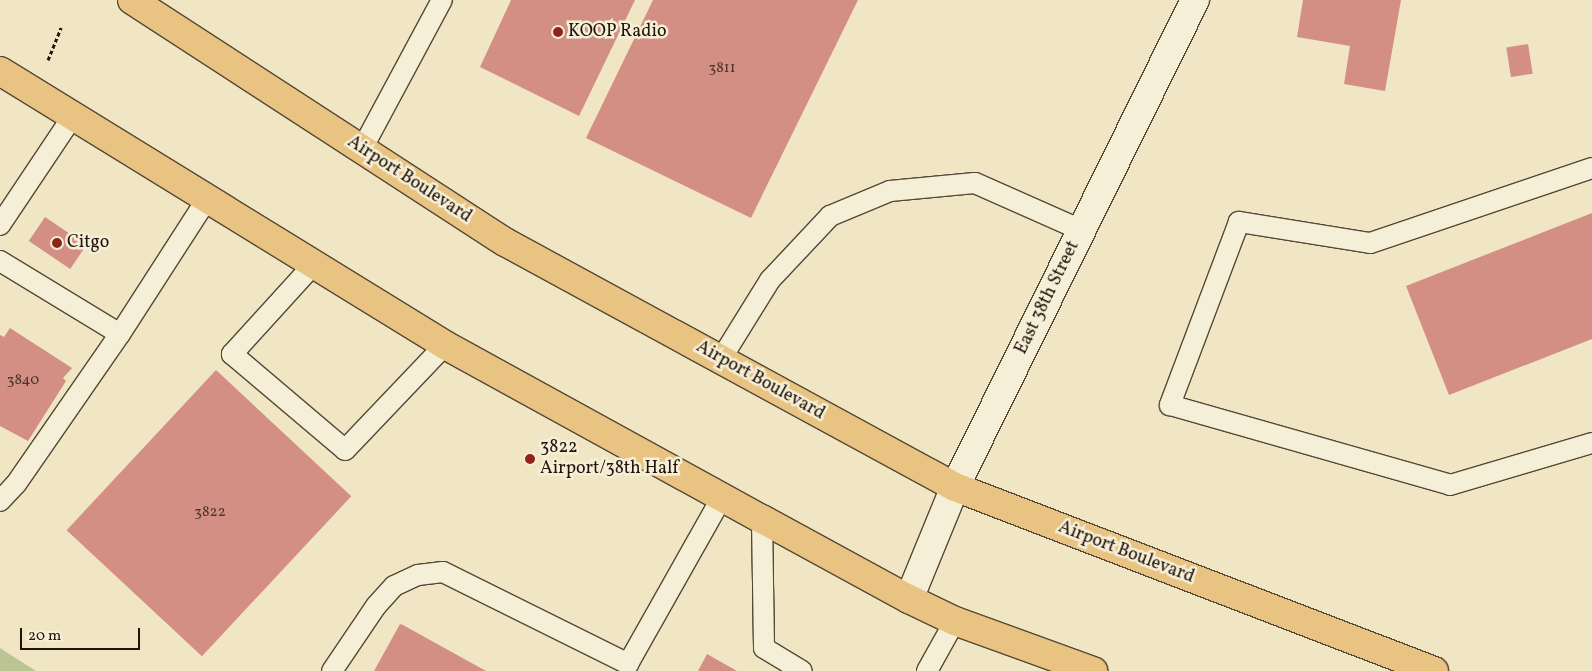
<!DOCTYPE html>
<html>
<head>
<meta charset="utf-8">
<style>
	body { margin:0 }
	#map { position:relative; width:1592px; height:671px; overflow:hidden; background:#f1e6c3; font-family:Vollkorn,serif }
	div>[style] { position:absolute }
	.green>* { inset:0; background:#bbc493 }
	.building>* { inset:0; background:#d48f84; transform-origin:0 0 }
	.path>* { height:3px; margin-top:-1.5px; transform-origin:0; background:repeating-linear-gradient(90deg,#22140a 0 4px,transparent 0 6.5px) }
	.roads { filter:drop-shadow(1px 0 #564838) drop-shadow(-1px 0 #564838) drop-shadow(0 1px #564838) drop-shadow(0 -1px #564838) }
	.service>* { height:20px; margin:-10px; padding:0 10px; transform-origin:10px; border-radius:10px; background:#f6efd8 }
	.minor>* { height:28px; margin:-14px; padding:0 14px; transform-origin:14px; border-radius:14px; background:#f6efd8 }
	.primary>* { height:28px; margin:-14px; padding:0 14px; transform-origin:14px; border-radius:14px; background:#e8c382 }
	.dots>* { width:14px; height:14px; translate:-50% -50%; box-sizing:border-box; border:2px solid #f6efd8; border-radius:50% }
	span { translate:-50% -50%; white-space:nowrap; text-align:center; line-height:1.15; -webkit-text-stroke:5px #f6efd8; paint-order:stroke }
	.number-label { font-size:15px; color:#4e3328 }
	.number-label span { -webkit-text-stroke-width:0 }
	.poi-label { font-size:18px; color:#22140a }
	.left { translate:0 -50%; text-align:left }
	.street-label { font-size:18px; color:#22140a }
	.scale { position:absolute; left:20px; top:628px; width:120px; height:22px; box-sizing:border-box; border:2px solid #22140a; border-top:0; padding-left:6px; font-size:15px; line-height:18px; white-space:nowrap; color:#22140a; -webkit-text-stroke:4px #f6efd8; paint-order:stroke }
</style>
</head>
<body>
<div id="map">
	<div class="green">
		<i style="clip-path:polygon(0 648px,36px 671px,0 671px)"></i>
	</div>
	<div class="building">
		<i style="clip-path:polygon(511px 0,635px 0,579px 116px,480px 67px)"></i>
		<i style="clip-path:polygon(653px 0,858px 0,751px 218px,586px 138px)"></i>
		<i style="clip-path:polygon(1303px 0,1401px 0,1385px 91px,1344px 84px,1350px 46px,1297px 37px)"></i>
		<i style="left:1528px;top:44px;width:30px;height:22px;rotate:81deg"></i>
		<i style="clip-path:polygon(1592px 213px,1592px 339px,1449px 395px,1406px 286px)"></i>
		<i style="left:45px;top:217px;width:50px;height:29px;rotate:34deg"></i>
		<i style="clip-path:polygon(10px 328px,72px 368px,63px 378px,66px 381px,28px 441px,0 426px,0 335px,4px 337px)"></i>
		<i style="left:216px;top:370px;width:185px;height:219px;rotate:43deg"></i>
		<i style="clip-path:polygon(400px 624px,403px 625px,486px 671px,374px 671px)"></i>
		<i style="clip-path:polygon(707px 654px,737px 671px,698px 671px)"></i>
	</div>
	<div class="path">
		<i style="left:48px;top:60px;width:35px;rotate:-68deg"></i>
	</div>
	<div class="roads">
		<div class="service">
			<i style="left:362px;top:149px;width:169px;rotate:-61.8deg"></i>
			<i style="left:1592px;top:168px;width:234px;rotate:161.3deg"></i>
			<i style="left:1370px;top:243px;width:133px;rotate:-170.9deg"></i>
			<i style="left:1239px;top:222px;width:196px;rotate:110.7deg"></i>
			<i style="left:1170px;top:405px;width:291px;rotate:15.9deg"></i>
			<i style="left:1450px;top:485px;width:148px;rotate:-16.5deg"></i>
			<i style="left:0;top:225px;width:131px;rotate:-56.2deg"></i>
			<i style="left:0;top:261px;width:140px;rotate:31.3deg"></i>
			<i style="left:314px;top:264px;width:122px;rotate:132.3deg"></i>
			<i style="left:232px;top:354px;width:148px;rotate:40.3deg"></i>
			<i style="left:345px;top:450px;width:145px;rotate:-46.4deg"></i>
			<i style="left:721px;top:359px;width:93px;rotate:-58.2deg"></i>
			<i style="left:770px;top:280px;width:88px;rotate:-46.8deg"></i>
			<i style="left:830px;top:216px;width:65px;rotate:-22.6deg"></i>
			<i style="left:890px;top:191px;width:85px;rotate:-5.4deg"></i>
			<i style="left:975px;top:183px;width:116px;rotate:23.9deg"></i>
			<i style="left:0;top:501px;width:23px;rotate:-47deg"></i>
			<i style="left:16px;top:484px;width:183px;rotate:-55.3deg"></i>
			<i style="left:120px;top:334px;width:161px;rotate:-57.2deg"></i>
			<i style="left:762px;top:519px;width:129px;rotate:89.1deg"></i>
			<i style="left:764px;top:648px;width:44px;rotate:31.2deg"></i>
			<i style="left:332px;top:671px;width:78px;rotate:-55.9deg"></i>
			<i style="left:376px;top:606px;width:27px;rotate:-48deg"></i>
			<i style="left:394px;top:586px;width:26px;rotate:-25deg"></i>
			<i style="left:418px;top:575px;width:25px;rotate:-7deg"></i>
			<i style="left:443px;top:572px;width:207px;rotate:26.4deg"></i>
			<i style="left:628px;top:664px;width:192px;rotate:-60.6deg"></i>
			<i style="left:927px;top:671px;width:57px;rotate:-60.8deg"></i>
		</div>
		<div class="minor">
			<i style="left:909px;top:599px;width:121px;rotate:-67.7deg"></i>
			<i style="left:955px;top:487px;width:543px;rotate:-63.77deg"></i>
		</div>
		<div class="primary">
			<i style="left:132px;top:0;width:445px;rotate:33deg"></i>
			<i style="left:505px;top:242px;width:512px;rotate:28.57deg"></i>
			<i style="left:955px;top:487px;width:513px;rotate:21.01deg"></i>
			<i style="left:0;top:71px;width:523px;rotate:31.62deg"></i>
			<i style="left:445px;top:345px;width:362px;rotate:28.8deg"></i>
			<i style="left:762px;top:519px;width:167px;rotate:28.6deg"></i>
			<i style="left:909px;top:599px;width:51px;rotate:25.6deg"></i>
			<i style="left:955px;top:621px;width:147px;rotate:19.9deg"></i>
		</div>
	</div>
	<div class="dots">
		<i style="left:558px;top:32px;background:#8f2418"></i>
		<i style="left:57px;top:243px;background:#8f2418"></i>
		<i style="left:530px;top:459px;background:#8f2418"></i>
	</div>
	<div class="number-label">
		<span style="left:722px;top:69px">3811</span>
		<span style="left:23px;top:381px">3840</span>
		<span style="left:210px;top:513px">3822</span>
	</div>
	<div class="poi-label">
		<span class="left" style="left:568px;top:32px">KOOP Radio</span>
		<span class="left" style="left:67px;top:243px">Citgo</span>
		<span class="left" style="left:540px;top:459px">3822<br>Airport/38th Half</span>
	</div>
	<div class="street-label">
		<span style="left:409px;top:180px;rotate:33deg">Airport Boulevard</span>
		<span style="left:1048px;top:298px;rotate:-64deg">East 38th Street</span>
		<span style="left:760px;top:381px;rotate:29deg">Airport Boulevard</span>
		<span style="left:1126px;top:553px;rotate:21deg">Airport Boulevard</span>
	</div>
	<div class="scale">20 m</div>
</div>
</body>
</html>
